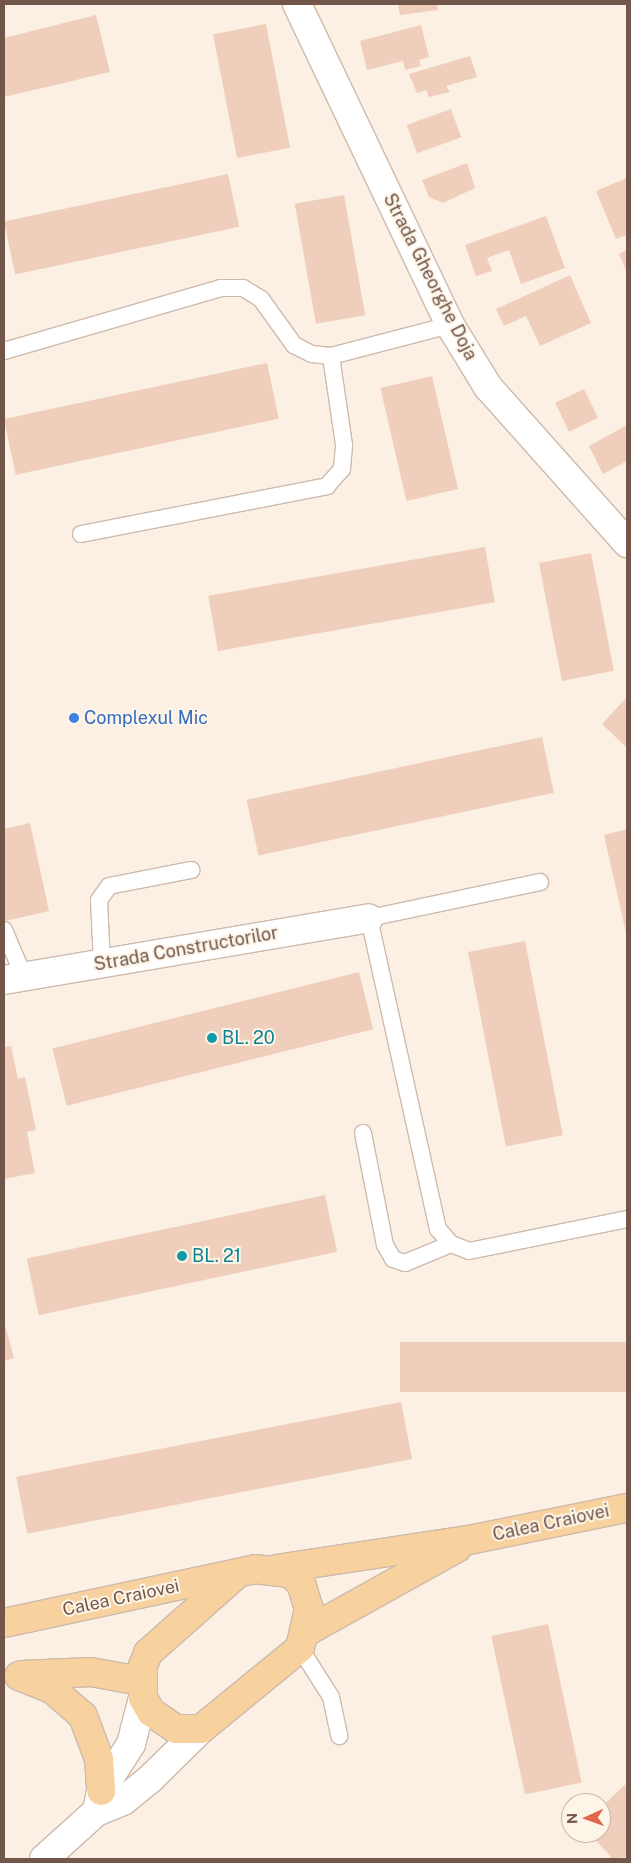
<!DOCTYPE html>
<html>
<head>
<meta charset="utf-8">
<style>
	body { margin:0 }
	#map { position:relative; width:631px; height:1863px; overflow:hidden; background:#fbf0e3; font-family:"Public Sans",sans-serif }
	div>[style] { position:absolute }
	.building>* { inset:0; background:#efcebc; transform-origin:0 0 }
	.roads { filter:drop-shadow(1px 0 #cebaad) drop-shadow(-1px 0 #cebaad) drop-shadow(0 1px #cebaad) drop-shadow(0 -1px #cebaad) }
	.service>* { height:16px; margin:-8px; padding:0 8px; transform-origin:8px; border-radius:8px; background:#fff }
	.minor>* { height:28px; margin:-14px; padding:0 14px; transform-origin:14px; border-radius:14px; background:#fff }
	.tertiary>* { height:28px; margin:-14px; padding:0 14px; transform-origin:14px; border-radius:14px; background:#fff }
	.secondary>* { height:28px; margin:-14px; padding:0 14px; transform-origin:14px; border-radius:14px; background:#fff }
	.primary>* { height:28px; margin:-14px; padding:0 14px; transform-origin:14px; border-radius:14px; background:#f7d29e }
	.dots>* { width:14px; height:14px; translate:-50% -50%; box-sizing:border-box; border:2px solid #fef5e9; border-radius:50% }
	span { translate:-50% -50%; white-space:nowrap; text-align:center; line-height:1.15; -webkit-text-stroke:4px #fef5e9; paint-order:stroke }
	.street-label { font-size:18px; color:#72564a }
	.shop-label { font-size:18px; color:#366cbe }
	.left { translate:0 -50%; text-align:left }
	.culture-label { font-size:18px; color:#0d838f }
	.frame { position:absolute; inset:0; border:5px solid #72564a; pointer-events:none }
	.north { position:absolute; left:561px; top:1793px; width:50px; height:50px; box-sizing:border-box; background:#fef5e9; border:1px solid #c6b5a9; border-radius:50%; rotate:268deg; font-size:14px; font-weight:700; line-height:20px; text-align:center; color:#72564a }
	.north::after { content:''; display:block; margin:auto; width:18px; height:22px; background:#e0674d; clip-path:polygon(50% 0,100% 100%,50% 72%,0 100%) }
</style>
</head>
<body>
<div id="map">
	<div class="building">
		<i style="clip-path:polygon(398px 4px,437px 4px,438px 10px,400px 15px)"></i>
		<i style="clip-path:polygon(96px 15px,110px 72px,4px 97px,4px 38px)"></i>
		<i style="left:266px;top:24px;width:126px;height:54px;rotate:79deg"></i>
		<i style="clip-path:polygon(421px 25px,429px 57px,419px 60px,421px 66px,405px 70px,403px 61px,367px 70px,360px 41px)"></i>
		<i style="clip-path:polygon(470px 56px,477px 77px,446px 86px,450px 92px,429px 97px,426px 90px,417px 93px,409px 74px)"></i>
		<i style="left:451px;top:109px;width:30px;height:47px;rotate:70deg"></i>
		<i style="clip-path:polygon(467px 163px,475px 188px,443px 203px,429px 197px,422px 180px)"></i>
		<i style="left:228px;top:174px;width:54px;height:229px;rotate:78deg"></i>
		<i style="clip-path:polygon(627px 178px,627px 235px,616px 239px,596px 191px)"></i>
		<i style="left:344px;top:195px;width:122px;height:50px;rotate:80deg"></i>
		<i style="clip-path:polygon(546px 216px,565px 268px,521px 284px,509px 250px,487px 258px,492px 271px,476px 276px,465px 245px)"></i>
		<i style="clip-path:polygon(627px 250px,627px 273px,619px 254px)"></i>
		<i style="clip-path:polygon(570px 275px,591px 323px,540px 346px,526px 316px,504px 326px,496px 309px)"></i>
		<i style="left:267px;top:363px;width:57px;height:269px;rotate:78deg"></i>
		<i style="left:432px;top:376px;width:116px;height:53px;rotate:77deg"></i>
		<i style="left:584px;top:389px;width:32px;height:32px;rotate:64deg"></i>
		<i style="clip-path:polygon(627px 425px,627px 461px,603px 474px,589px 446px)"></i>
		<i style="left:485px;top:547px;width:56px;height:281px;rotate:80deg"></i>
		<i style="left:591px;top:553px;width:120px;height:53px;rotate:79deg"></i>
		<i style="clip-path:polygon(627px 697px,627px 748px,602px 724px)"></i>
		<i style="left:542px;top:737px;width:57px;height:302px;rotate:78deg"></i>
		<i style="clip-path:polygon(30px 823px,49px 911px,5px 921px,4px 829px)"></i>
		<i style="clip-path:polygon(627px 829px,627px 933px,626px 933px,604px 835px)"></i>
		<i style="left:525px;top:941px;width:198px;height:58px;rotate:79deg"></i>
		<i style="left:359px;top:972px;width:59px;height:316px;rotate:76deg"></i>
		<i style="clip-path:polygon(11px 1046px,18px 1079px,25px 1077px,36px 1130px,27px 1132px,35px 1173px,4px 1179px,4px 1047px)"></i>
		<i style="left:325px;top:1195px;width:58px;height:305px;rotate:78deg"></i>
		<i style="clip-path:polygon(4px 1321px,14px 1358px,4px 1361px)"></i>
		<i style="left:627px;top:1342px;width:50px;height:227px;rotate:90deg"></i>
		<i style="left:401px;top:1402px;width:58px;height:392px;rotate:79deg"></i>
		<i style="left:548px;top:1624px;width:162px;height:58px;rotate:78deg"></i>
		<i style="clip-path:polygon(627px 1783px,627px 1857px,608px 1859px,611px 1857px,589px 1833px,601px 1833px,601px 1807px)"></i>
	</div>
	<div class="roads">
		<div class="service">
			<i style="left:4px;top:351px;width:226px;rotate:-16.2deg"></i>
			<i style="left:221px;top:288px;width:22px"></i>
			<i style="left:243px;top:288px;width:21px;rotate:31deg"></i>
			<i style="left:261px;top:299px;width:57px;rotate:54.3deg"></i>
			<i style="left:294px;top:345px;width:20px;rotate:27deg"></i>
			<i style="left:312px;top:354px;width:19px;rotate:6deg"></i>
			<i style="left:331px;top:356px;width:123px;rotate:-14.6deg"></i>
			<i style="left:81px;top:534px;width:251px;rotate:-11deg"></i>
			<i style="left:327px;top:486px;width:23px;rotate:-49deg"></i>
			<i style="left:342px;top:469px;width:24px;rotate:-85deg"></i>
			<i style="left:344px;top:445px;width:90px;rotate:-98.3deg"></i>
			<i style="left:540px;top:882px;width:175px;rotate:168.1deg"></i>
			<i style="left:369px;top:918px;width:319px;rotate:77.5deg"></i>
			<i style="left:438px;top:1229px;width:20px;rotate:49deg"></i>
			<i style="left:451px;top:1244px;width:19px;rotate:21deg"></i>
			<i style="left:469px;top:1251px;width:161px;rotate:-11.4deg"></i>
			<i style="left:4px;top:930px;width:51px;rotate:66.9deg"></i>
			<i style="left:102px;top:964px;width:64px;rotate:-92.7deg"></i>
			<i style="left:99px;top:900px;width:17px;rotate:-54deg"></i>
			<i style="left:109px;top:886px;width:84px;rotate:-11deg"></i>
			<i style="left:363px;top:1133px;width:114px;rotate:78.9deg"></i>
			<i style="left:385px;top:1245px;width:16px;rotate:60deg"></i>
			<i style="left:393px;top:1259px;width:13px;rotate:18deg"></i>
			<i style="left:405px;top:1263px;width:50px;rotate:-22.4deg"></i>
			<i style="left:300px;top:1648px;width:58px;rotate:57.7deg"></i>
			<i style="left:331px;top:1697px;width:40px;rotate:78deg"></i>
		</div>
		<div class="minor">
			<i style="left:4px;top:980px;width:370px;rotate:-9.6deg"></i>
		</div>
		<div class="tertiary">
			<i style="left:297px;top:4px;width:356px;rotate:64.5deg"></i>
			<i style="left:450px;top:325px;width:73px;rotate:58.5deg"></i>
			<i style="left:488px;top:387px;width:209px;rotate:48.3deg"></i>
		</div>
		<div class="secondary">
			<i style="left:98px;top:1806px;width:15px;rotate:-79deg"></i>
			<i style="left:101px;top:1791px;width:56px;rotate:-57.4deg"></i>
			<i style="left:131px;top:1744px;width:48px;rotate:-75.4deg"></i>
			<i style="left:44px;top:1859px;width:70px;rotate:-42.1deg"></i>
			<i style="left:96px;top:1812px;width:29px;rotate:-22deg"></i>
			<i style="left:123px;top:1801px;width:35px;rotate:-39deg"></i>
			<i style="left:150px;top:1779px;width:71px;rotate:-44.4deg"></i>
		</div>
		<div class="primary">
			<i style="left:276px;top:1569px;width:200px;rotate:-8.6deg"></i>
			<i style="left:474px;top:1539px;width:156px;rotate:-11.5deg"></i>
			<i style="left:4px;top:1623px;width:257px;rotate:-12.1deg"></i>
			<i style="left:255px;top:1569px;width:34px;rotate:7deg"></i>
			<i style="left:289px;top:1573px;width:16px;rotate:40deg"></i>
			<i style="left:301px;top:1583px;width:27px;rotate:73deg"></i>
			<i style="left:309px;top:1609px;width:40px;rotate:103deg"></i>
			<i style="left:300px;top:1648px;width:128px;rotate:140.7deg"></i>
			<i style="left:201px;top:1729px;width:25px;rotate:180deg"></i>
			<i style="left:176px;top:1729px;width:30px;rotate:-146deg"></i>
			<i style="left:151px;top:1712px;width:16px;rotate:-120deg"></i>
			<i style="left:143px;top:1698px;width:32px;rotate:-90deg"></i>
			<i style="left:143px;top:1666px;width:14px;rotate:-69deg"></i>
			<i style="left:148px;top:1653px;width:120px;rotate:-41.6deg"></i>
			<i style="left:306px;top:1632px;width:173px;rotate:-29.1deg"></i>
			<i style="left:22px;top:1675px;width:69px;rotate:-2.5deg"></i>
			<i style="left:91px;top:1672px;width:50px;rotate:10.4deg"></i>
			<i style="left:19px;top:1676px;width:35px;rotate:22deg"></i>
			<i style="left:52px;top:1689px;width:41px;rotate:41.1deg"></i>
			<i style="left:83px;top:1716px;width:46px;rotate:69.6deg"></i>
			<i style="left:99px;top:1759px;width:32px;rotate:86deg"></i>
		</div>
	</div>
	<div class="dots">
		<i style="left:74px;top:718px;background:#3f7fe0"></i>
		<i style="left:212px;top:1038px;background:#0f9aa8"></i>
		<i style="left:182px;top:1256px;background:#0f9aa8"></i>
	</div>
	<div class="street-label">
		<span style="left:430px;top:277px;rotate:63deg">Strada Gheorghe Doja</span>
		<span style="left:186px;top:949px;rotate:-10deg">Strada Constructorilor</span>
		<span style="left:551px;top:1523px;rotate:-12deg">Calea Craiovei</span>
		<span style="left:121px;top:1598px;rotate:-12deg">Calea Craiovei</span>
	</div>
	<div class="shop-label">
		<span class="left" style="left:84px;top:718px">Complexul Mic</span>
	</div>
	<div class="culture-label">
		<span class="left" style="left:222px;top:1038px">BL. 20</span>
		<span class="left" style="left:192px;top:1256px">BL. 21</span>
	</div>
	<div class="frame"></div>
	<div class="north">N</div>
</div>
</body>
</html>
